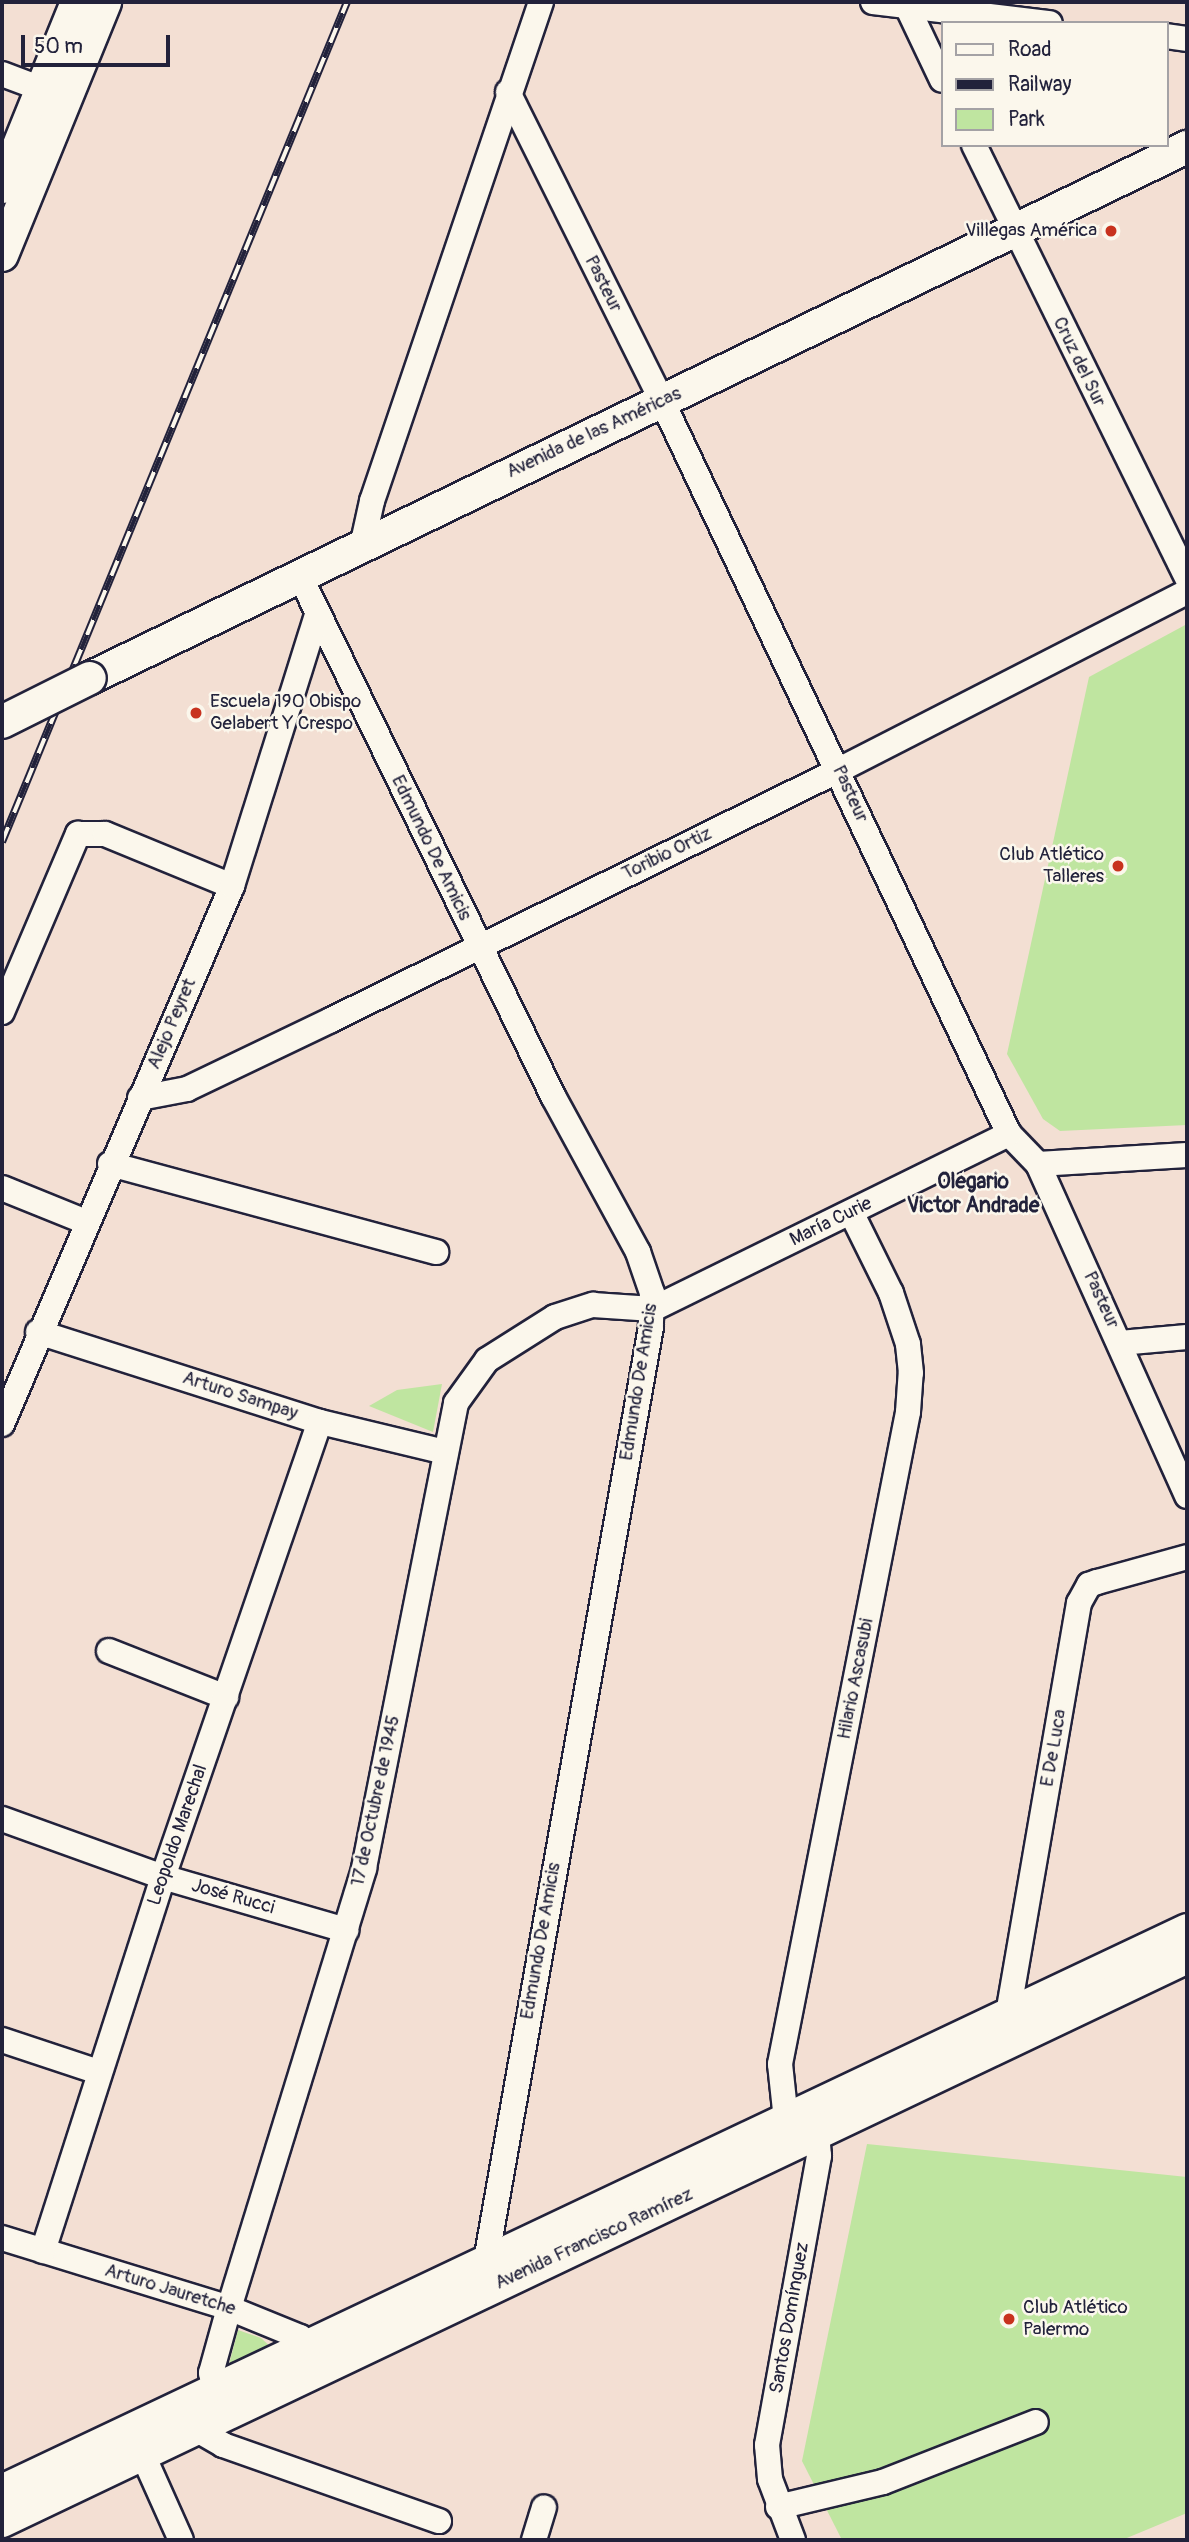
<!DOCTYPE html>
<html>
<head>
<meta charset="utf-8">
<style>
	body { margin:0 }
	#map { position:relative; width:1189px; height:2542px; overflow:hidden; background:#f3dfd3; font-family:Pangolin,sans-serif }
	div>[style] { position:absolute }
	.green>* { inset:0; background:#bfe5a0 }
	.roads { filter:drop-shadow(2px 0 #22223b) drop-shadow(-2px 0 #22223b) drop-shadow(0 2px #22223b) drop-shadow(0 -2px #22223b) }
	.minor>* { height:24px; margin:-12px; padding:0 12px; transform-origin:12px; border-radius:12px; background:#fbf7ec }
	.major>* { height:32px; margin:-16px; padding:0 16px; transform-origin:16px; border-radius:16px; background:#fbf7ec }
	.rail>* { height:8px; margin-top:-4px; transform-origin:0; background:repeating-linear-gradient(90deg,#fbf7ec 0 16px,#22223b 0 32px); box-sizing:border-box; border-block:2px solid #22223b }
	.bridges { filter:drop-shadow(2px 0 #22223b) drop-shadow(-2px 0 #22223b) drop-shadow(0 2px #22223b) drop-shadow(0 -2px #22223b) }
	.major-bridge>* { height:32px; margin:-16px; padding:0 16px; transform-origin:16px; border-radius:16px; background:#fbf7ec }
	.dots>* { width:19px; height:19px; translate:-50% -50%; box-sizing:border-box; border:4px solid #fbf7ec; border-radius:50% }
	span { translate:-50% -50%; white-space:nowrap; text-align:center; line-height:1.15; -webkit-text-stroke:5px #fbf7ec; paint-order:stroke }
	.poi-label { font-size:19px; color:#22223b }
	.right { translate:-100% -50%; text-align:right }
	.left { translate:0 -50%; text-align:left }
	.street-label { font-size:19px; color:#22223b }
	.neighbourhood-label { font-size:21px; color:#22223b; font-weight:700 }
	.frame { position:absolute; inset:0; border:4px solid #22223b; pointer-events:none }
	.legend { position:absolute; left:941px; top:21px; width:228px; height:126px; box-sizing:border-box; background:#fbf7ec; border:2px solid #a4a2a5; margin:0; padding:9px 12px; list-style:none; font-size:21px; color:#22223b }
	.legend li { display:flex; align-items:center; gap:14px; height:35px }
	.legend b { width:35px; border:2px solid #a4a2a5 }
	.scale { position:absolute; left:21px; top:35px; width:149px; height:32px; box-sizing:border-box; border:4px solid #22223b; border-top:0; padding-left:9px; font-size:21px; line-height:24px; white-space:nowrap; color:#22223b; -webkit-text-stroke:5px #fbf7ec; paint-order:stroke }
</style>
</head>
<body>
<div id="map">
	<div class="green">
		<i style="clip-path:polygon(1187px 624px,1187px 1125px,1060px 1131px,1043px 1119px,1007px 1054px,1089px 677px)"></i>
		<i style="clip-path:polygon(442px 1384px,433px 1432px,369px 1406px,397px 1390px)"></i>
		<i style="clip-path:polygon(867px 2144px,1187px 2177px,1187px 2513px,1122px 2540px,842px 2540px,802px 2461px)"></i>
		<i style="clip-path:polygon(238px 2330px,261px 2338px,273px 2349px,227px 2372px)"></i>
	</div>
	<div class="roads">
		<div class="minor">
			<i style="left:873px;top:2px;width:178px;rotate:6.8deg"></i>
			<i style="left:905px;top:2px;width:86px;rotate:64.6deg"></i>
			<i style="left:1166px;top:36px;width:21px;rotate:8deg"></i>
			<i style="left:2px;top:74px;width:43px;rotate:20.6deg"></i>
			<i style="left:508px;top:92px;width:345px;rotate:63.5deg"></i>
			<i style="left:662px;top:401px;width:811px;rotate:64.67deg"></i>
			<i style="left:1009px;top:1134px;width:42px;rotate:46deg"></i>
			<i style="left:1038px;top:1164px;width:364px;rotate:65.8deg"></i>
			<i style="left:974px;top:145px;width:482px;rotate:63.8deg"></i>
			<i style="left:363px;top:542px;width:42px;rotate:-77.6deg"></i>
			<i style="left:372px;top:501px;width:527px;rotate:-71.29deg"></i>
			<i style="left:299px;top:574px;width:581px;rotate:64.05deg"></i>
			<i style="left:553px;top:1096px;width:178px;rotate:61.4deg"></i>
			<i style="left:638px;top:1252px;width:43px;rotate:71.1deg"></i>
			<i style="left:652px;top:1293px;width:34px;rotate:92deg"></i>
			<i style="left:651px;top:1327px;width:948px;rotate:100.02deg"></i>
			<i style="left:2px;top:1012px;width:194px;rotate:-66.9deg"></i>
			<i style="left:78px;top:834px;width:27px"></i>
			<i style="left:105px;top:834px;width:137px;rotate:22.3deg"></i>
			<i style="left:140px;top:1098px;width:48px;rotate:-10.8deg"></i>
			<i style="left:187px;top:1089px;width:160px;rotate:-25.6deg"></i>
			<i style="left:331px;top:1020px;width:566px;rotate:-26.2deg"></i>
			<i style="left:839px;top:770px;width:391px;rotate:-27.1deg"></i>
			<i style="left:110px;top:1164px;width:338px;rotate:15.1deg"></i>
			<i style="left:1038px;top:1164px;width:149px;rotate:-3.5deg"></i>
			<i style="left:2px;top:1188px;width:91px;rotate:22deg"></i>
			<i style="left:653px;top:1309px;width:397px;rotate:-26.2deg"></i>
			<i style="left:38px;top:1332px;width:296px;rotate:17.7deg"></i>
			<i style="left:320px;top:1422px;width:129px;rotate:13.5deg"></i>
			<i style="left:1120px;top:1343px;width:67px;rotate:-5.1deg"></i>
			<i style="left:2px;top:1424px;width:585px;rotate:-66.85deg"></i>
			<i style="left:232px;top:886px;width:284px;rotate:-72.6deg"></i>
			<i style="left:109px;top:1651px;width:126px;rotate:21.5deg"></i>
			<i style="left:2px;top:1819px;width:171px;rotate:19.8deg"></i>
			<i style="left:163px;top:1877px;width:191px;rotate:16.2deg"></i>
			<i style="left:1008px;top:2014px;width:417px;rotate:-80.2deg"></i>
			<i style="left:1079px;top:1603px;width:21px;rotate:-61deg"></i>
			<i style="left:1089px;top:1585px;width:9px;rotate:-21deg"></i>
			<i style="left:1097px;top:1582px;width:93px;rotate:-15.5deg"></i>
			<i style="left:2px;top:2040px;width:102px;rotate:18.3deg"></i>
			<i style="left:802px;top:2128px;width:18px;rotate:-153deg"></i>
			<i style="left:786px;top:2120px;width:56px;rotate:-96.1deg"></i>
			<i style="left:780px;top:2064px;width:664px;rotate:-78.89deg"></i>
			<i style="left:908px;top:1412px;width:39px;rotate:-86deg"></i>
			<i style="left:911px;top:1373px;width:29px;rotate:-96deg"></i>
			<i style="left:908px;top:1344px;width:54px;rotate:-108.4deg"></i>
			<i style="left:891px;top:1293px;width:90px;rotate:-116.3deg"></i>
			<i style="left:2px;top:2238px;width:238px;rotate:17.1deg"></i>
			<i style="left:229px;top:2308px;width:77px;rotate:22.2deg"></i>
			<i style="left:300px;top:2337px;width:27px;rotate:54deg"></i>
			<i style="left:43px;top:2251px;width:393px;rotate:-72.2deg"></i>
			<i style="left:163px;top:1877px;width:481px;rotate:-71deg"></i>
			<i style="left:217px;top:2406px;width:34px;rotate:-100deg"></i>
			<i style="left:211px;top:2373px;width:67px;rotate:-74.5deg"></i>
			<i style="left:229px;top:2308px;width:460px;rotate:-72.9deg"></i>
			<i style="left:364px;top:1868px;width:474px;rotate:-78.8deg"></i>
			<i style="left:456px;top:1403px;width:53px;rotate:-54.2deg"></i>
			<i style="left:487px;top:1360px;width:80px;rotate:-32.3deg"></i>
			<i style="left:555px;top:1317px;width:40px;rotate:-18deg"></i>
			<i style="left:593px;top:1305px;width:60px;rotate:3.8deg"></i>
			<i style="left:194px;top:2428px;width:34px;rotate:30deg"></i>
			<i style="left:223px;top:2445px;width:229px;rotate:19.4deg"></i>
			<i style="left:142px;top:2453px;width:95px;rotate:65.9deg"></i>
			<i style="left:778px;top:2507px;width:108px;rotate:-13.4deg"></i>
			<i style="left:883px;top:2482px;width:164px;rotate:-21.4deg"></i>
			<i style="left:534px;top:2540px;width:34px;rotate:-73deg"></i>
			<i style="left:793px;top:2540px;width:65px;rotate:-110.7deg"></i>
			<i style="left:770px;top:2479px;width:34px;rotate:-95deg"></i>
			<i style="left:767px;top:2445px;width:294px;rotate:-79.8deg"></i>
			<i style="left:819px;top:2156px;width:21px;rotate:-95deg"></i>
			<i style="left:817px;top:2135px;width:18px;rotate:-61deg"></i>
		</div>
		<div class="major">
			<i style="left:2px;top:187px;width:200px;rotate:-67.9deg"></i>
			<i style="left:2px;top:255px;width:273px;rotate:-67.8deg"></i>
			<i style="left:90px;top:678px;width:1219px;rotate:-25.83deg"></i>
			<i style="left:2px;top:2491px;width:1311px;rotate:-25.33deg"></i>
			<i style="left:2px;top:2521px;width:1312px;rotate:-25.45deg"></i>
		</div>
	</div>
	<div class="rail">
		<i style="left:2px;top:842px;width:908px;rotate:-67.67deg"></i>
	</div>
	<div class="bridges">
		<div class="major-bridge">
			<i style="left:2px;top:722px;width:98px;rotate:-26.6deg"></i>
		</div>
	</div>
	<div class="dots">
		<i style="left:1111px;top:231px;background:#c8321e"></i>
		<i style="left:196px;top:713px;background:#c8321e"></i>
		<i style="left:1118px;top:866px;background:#c8321e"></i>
		<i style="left:1009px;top:2319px;background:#c8321e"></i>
	</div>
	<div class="poi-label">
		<span class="right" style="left:1097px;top:231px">Villegas América</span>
		<span class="left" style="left:210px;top:713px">Escuela 190 Obispo<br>Gelabert Y Crespo</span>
		<span class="right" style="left:1104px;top:866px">Club Atlético<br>Talleres</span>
		<span class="left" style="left:1023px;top:2319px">Club Atlético<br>Palermo</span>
	</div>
	<div class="street-label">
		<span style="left:603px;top:284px;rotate:63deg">Pasteur</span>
		<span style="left:1079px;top:362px;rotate:64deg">Cruz del Sur</span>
		<span style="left:594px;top:433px;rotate:-25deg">Avenida de las Américas</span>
		<span style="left:850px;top:794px;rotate:65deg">Pasteur</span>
		<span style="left:431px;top:848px;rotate:64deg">Edmundo De Amicis</span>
		<span style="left:667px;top:854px;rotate:-26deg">Toribio Ortiz</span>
		<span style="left:172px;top:1024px;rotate:-67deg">Alejo Peyret</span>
		<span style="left:831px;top:1222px;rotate:-26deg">María Curie</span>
		<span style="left:1101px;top:1300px;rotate:65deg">Pasteur</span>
		<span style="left:639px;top:1382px;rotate:-81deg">Edmundo De Amicis</span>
		<span style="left:240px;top:1396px;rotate:18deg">Arturo Sampay</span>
		<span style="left:856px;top:1679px;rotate:-79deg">Hilario Ascasubi</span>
		<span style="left:1054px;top:1748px;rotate:-80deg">E De Luca</span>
		<span style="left:376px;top:1801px;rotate:-78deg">17 de Octubre de 1945</span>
		<span style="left:178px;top:1835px;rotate:-71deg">Leopoldo Marechal</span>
		<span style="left:233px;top:1897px;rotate:16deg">José Rucci</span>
		<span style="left:541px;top:1941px;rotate:-80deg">Edmundo De Amicis</span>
		<span style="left:594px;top:2239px;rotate:-25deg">Avenida Francisco Ramírez</span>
		<span style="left:170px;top:2290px;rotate:17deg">Arturo Jauretche</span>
		<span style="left:790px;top:2318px;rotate:-80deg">Santos Domínguez</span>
	</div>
	<div class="neighbourhood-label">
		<span style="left:973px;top:1194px">Olegario<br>Victor Andrade</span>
	</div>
	<div class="frame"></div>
	<ul class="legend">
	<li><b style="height:9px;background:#fbf7ec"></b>Road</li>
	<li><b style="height:9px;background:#22223b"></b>Railway</li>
	<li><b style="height:19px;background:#bfe5a0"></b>Park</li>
	</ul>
	<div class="scale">50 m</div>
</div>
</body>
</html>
